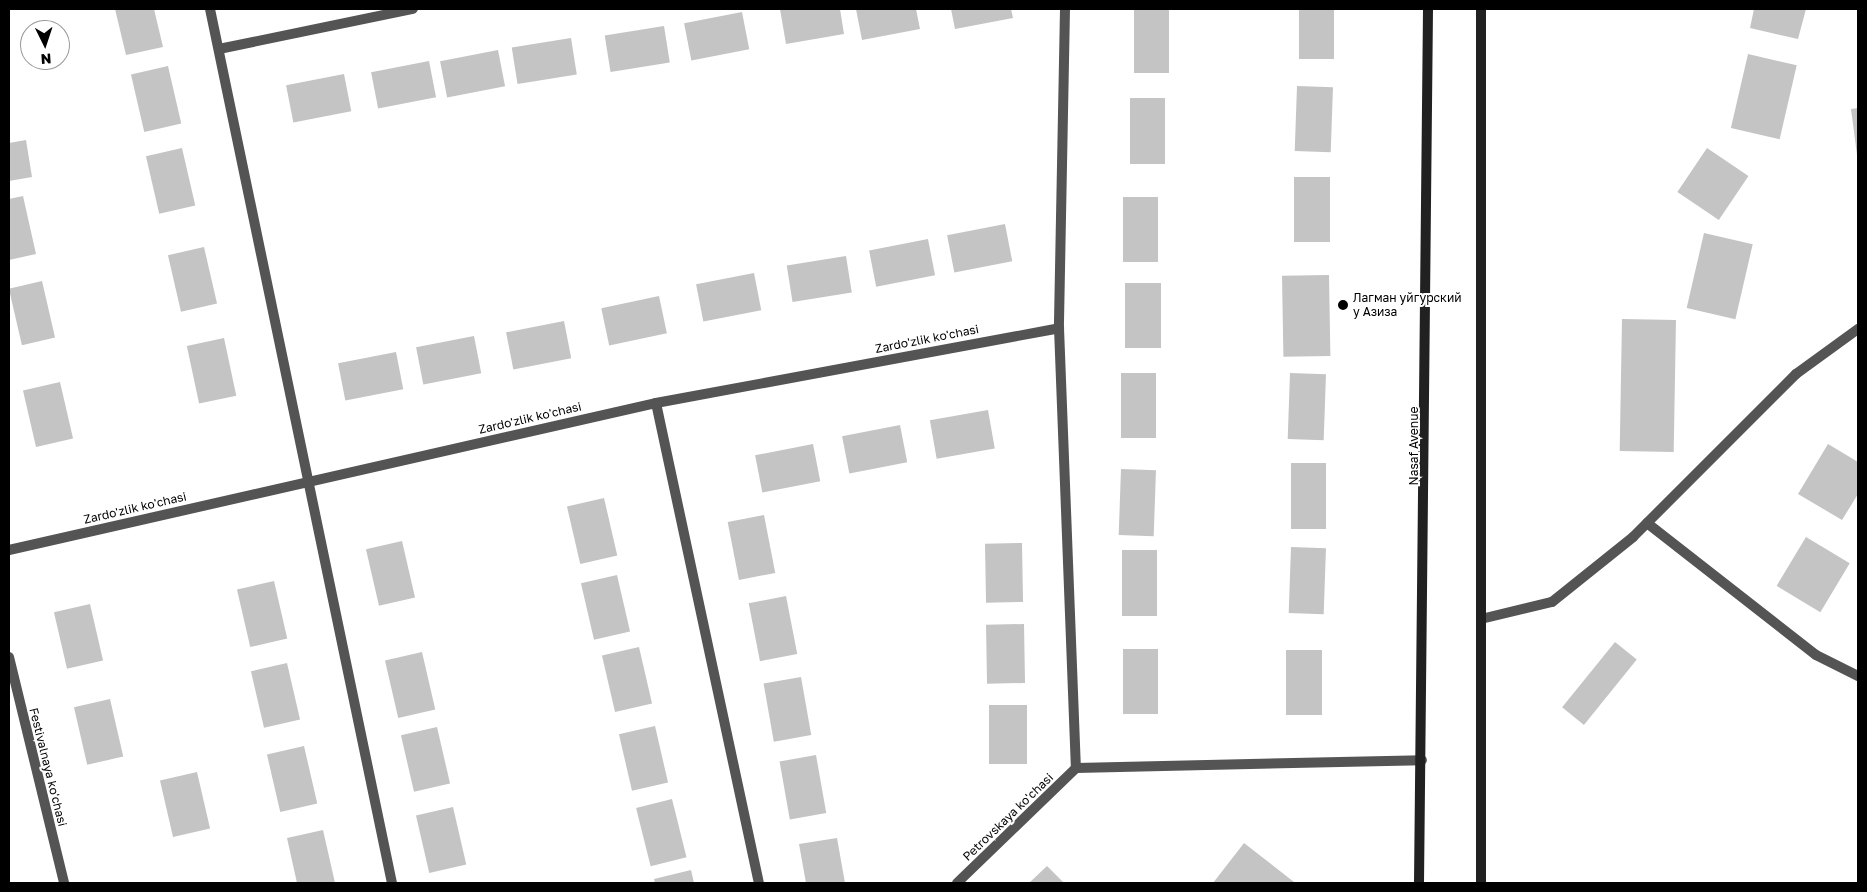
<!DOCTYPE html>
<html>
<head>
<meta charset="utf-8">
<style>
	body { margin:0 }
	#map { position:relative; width:1867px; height:892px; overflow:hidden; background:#fff; font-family:"Golos Text",sans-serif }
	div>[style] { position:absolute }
	.building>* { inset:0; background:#c4c4c4; transform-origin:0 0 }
	.street>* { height:10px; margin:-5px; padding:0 5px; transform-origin:5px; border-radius:5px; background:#545454 }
	.secondary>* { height:10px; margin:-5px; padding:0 5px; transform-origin:5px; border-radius:5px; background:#212121 }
	.dots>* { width:14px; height:14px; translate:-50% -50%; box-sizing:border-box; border:2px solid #fff; border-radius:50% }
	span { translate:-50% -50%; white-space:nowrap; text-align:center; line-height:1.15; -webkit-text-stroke:4px #fff; paint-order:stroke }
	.poi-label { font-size:12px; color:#000 }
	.left { translate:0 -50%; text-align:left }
	.street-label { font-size:12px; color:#000 }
	.frame { position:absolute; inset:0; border:10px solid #000; pointer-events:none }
	.north { position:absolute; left:20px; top:20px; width:50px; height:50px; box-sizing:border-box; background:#fff; border:1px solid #999; border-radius:50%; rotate:176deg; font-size:14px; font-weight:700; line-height:20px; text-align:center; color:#000 }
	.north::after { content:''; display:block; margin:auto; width:18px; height:22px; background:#000; clip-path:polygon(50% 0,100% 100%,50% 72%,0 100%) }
</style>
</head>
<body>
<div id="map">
	<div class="building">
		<i style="clip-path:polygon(115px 9px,154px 9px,163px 47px,126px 55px)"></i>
		<i style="clip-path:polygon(780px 9px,840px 9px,844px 34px,786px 44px)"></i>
		<i style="clip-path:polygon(856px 9px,916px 9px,920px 29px,862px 40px)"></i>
		<i style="clip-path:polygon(951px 9px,1011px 9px,1013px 18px,955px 29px)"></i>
		<i style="left:1134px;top:9px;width:35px;height:64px"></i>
		<i style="left:1299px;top:9px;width:35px;height:50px"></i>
		<i style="clip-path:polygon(1754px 9px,1806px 9px,1798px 39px,1750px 28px)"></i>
		<i style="left:742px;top:12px;width:38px;height:59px;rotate:79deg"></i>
		<i style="left:664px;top:26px;width:37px;height:60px;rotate:81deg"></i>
		<i style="left:571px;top:38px;width:37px;height:60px;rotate:81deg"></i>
		<i style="left:498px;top:50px;width:37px;height:59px;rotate:79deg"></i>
		<i style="left:1748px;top:54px;width:50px;height:76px;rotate:13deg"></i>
		<i style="left:429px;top:61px;width:37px;height:59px;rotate:79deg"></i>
		<i style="left:168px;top:66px;width:59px;height:38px;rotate:77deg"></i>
		<i style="left:344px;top:74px;width:38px;height:59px;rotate:79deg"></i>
		<i style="left:1297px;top:86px;width:36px;height:65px;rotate:2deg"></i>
		<i style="left:1130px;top:98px;width:35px;height:66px"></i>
		<i style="clip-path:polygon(1858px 108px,1858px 155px,1857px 155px,1851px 109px)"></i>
		<i style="clip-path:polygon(26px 140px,32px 177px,9px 181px,9px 143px)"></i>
		<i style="left:182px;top:148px;width:59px;height:37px;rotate:77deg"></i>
		<i style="left:1707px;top:148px;width:50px;height:53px;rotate:34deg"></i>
		<i style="left:1294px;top:177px;width:36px;height:65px"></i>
		<i style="clip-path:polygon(23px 196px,36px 254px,9px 260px,9px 199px)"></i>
		<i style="left:1123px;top:197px;width:35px;height:65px"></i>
		<i style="left:1005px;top:224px;width:38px;height:59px;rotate:79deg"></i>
		<i style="left:1704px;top:233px;width:50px;height:77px;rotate:13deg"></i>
		<i style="left:928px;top:239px;width:37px;height:60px;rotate:79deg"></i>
		<i style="left:204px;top:247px;width:58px;height:37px;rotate:77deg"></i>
		<i style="left:846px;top:256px;width:37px;height:60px;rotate:81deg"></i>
		<i style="left:754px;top:273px;width:38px;height:59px;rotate:79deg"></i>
		<i style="left:1329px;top:275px;width:81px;height:47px;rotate:89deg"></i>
		<i style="left:42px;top:281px;width:58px;height:34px;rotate:77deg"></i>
		<i style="left:1125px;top:283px;width:36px;height:65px"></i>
		<i style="left:659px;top:296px;width:38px;height:59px;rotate:78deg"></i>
		<i style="left:1622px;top:319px;width:54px;height:132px;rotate:1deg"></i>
		<i style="left:564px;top:321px;width:38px;height:59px;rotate:79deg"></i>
		<i style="left:474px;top:336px;width:38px;height:59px;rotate:79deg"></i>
		<i style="left:224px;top:338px;width:59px;height:38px;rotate:78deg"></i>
		<i style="left:396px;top:352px;width:38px;height:59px;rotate:79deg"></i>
		<i style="left:1121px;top:373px;width:35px;height:65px"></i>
		<i style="left:1290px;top:373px;width:36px;height:66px;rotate:2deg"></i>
		<i style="left:60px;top:382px;width:58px;height:38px;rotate:77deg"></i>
		<i style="left:988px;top:410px;width:39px;height:59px;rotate:80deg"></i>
		<i style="left:900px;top:425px;width:38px;height:59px;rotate:79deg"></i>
		<i style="left:813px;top:444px;width:38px;height:59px;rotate:79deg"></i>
		<i style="clip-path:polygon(1828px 444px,1858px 462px,1858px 494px,1842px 520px,1798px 494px)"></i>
		<i style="left:1291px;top:463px;width:35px;height:66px"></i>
		<i style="left:1121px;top:469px;width:35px;height:66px;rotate:2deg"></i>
		<i style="left:604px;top:498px;width:59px;height:38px;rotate:77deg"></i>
		<i style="left:764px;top:515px;width:59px;height:37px;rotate:79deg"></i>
		<i style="left:1806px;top:537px;width:51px;height:57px;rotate:31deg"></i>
		<i style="left:402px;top:541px;width:58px;height:37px;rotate:77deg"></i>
		<i style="left:1022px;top:543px;width:59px;height:37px;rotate:89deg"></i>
		<i style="left:1291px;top:547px;width:35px;height:66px;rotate:2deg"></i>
		<i style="left:1122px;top:550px;width:35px;height:66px"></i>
		<i style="left:617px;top:575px;width:58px;height:37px;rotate:77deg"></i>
		<i style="left:274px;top:581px;width:59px;height:38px;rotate:77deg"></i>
		<i style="left:786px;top:596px;width:59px;height:38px;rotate:79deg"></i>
		<i style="left:90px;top:604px;width:58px;height:37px;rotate:77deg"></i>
		<i style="left:1024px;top:624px;width:59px;height:38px;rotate:89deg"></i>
		<i style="left:1615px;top:642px;width:28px;height:84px;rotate:39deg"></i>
		<i style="left:639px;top:647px;width:58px;height:38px;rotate:77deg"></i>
		<i style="left:1123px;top:649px;width:35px;height:65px"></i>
		<i style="left:1286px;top:650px;width:36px;height:65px"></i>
		<i style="left:422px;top:652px;width:59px;height:38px;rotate:77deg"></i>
		<i style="left:287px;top:663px;width:58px;height:37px;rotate:77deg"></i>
		<i style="left:801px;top:677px;width:59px;height:38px;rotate:80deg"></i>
		<i style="left:110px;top:699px;width:59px;height:37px;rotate:77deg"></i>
		<i style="left:1027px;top:705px;width:59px;height:38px;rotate:90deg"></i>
		<i style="left:655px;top:726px;width:58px;height:37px;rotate:77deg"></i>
		<i style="left:437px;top:727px;width:58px;height:37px;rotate:77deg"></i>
		<i style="left:304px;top:746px;width:59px;height:38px;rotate:77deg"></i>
		<i style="left:816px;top:755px;width:59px;height:37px;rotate:80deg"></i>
		<i style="left:197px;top:772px;width:58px;height:38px;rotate:77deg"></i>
		<i style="left:672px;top:799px;width:60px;height:37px;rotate:76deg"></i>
		<i style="left:453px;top:807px;width:59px;height:38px;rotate:77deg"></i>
		<i style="clip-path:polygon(323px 830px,335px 883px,297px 883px,287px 838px)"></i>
		<i style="clip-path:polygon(837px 838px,845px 883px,806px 883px,799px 844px)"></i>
		<i style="clip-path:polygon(1244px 843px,1294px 882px,1293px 883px,1213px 883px)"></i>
		<i style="clip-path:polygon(1047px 866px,1064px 883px,1029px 883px)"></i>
		<i style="clip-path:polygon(691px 870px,694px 883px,655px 883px,654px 879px)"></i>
	</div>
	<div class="street">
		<i style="left:210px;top:9px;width:893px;rotate:78.24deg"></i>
		<i style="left:1065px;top:9px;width:319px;rotate:91.1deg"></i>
		<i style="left:1059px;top:328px;width:440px;rotate:87.8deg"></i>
		<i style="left:219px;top:49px;width:198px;rotate:-11.7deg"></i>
		<i style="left:656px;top:403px;width:491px;rotate:77.9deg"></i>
		<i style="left:1647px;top:523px;width:214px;rotate:38deg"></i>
		<i style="left:1816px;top:655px;width:47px;rotate:26.6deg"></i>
		<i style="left:9px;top:550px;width:663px;rotate:-12.8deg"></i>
		<i style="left:656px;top:403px;width:410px;rotate:-10.5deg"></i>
		<i style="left:1481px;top:619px;width:73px;rotate:-13.5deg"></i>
		<i style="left:1552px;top:602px;width:104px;rotate:-38.7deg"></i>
		<i style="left:1633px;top:537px;width:231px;rotate:-45deg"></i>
		<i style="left:1796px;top:374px;width:77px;rotate:-36deg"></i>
		<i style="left:9px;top:657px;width:233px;rotate:76.3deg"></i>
		<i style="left:1076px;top:768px;width:346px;rotate:-1.3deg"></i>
		<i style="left:957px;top:883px;width:165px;rotate:-44deg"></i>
	</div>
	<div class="secondary">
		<i style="left:1481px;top:9px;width:874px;rotate:90deg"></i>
		<i style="left:1419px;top:883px;width:874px;rotate:-89.41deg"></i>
	</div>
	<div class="dots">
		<i style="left:1343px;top:305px;background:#000"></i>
	</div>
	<div class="poi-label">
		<span class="left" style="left:1353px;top:305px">Лагман уйгурский<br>у Азиза</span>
	</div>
	<div class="street-label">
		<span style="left:927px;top:339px;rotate:-11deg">Zardo'zlik ko'chasi</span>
		<span style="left:530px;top:418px;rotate:-13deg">Zardo'zlik ko'chasi</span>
		<span style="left:1414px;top:446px;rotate:-90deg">Nasaf Avenue</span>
		<span style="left:135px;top:508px;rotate:-13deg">Zardo'zlik ko'chasi</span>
		<span style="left:48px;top:767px;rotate:76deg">Festivalnaya ko'chasi</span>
		<span style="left:1008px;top:817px;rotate:-44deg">Petrovskaya ko'chasi</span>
	</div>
	<div class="frame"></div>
	<div class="north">N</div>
</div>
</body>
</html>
